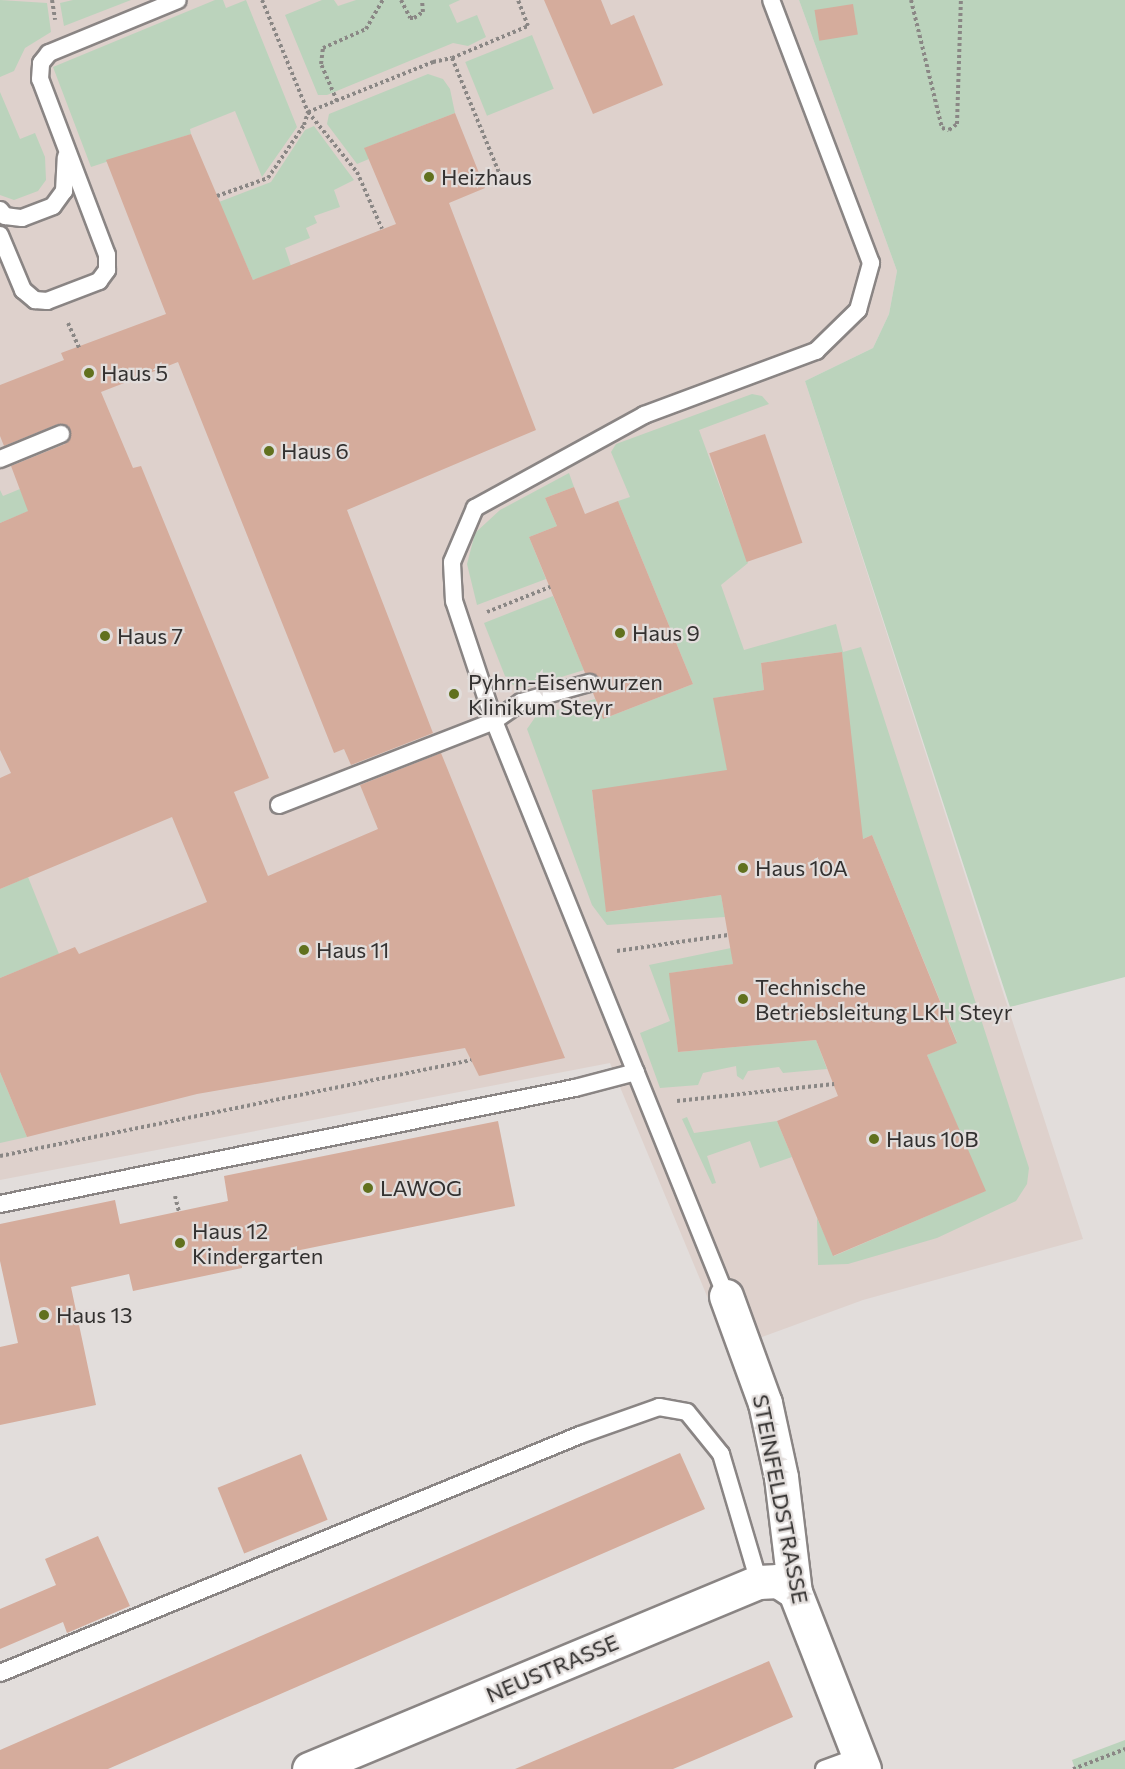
<!DOCTYPE html>
<html>
<head>
<meta charset="utf-8">
<style>
	body { margin:0 }
	#map { position:relative; width:1125px; height:1769px; overflow:hidden; background:#e2dddb; font-family:Commissioner,sans-serif }
	div>[style] { position:absolute }
	.built>* { inset:0; background:#ded1cc }
	.green>* { inset:0; background:#bbd3bc; transform-origin:0 0 }
	.building>* { inset:0; background:#d5ac9c; transform-origin:0 0 }
	.path>* { height:4px; margin-top:-2px; transform-origin:0; background:repeating-linear-gradient(90deg,#8a8785 0 3px,transparent 0 6px) }
	.roads { filter:drop-shadow(2px 0 #8a8584) drop-shadow(-2px 0 #8a8584) drop-shadow(0 2px #8a8584) drop-shadow(0 -2px #8a8584) }
	.service>* { height:16px; margin:-8px; padding:0 8px; transform-origin:8px; border-radius:8px; background:#fff }
	.minor>* { height:33px; margin:-16.5px; padding:0 16.5px; transform-origin:16.5px; border-radius:16.5px; background:#fff }
	.dots>* { width:16px; height:16px; translate:-50% -50%; box-sizing:border-box; border:3px solid #e2dddb; border-radius:50% }
	span { translate:-50% -50%; white-space:nowrap; text-align:center; line-height:1.15; -webkit-text-stroke:4.5px #e2dddb; paint-order:stroke }
	.poi-label { font-size:22px; color:#333130 }
	.left { translate:0 -50%; text-align:left }
	.street-label { font-size:22px; color:#333130 }
</style>
</head>
<body>
<div id="map">
	<div class="built">
		<i style="clip-path:polygon(0 0,799px 0,897px 271px,889px 314px,873px 348px,805px 381px,1083px 1239px,863px 1300px,729px 1349px,610px 1063px,0 1180px)"></i>
	</div>
	<div class="green">
		<i style="clip-path:polygon(0 0,47px 3px,51px 32px,25px 48px,14px 71px,0 77px)"></i>
		<i style="clip-path:polygon(73px 0,131px 0,64px 26px,60px 3px)"></i>
		<i style="clip-path:polygon(215px 0,223px 0,226px 8px,246px 0,297px 127px,262px 177px,235px 111px,190px 129px,191px 134px,91px 167px,53px 67px)"></i>
		<i style="clip-path:polygon(322px 0,334px 0,338px 6px,356px 0,460px 0,449px 5px,457px 23px,477px 15px,486px 37px,468px 46px,453px 43px,327px 95px,318px 95px,285px 15px)"></i>
		<i style="clip-path:polygon(799px 0,1125px 0,1125px 977px,1010px 1007px,805px 381px,873px 348px,889px 314px,897px 271px)"></i>
		<i style="left:532px;top:35px;width:58px;height:72px;rotate:68deg"></i>
		<i style="clip-path:polygon(428px 74px,443px 79px,450px 89px,455px 113px,365px 148px,369px 159px,357px 164px,327px 124px,329px 114px)"></i>
		<i style="clip-path:polygon(0 92px,20px 139px,35px 133px,45px 157px,46px 180px,38px 191px,14px 200px,0 195px)"></i>
		<i style="clip-path:polygon(314px 126px,354px 180px,334px 190px,340px 207px,314px 216px,317px 223px,306px 228px,310px 238px,285px 248px,291px 266px,253px 280px,219px 202px,271px 182px,305px 130px)"></i>
		<i style="clip-path:polygon(752px 394px,762px 396px,769px 404px,699px 430px,748px 563px,721px 585px,744px 650px,836px 624px,843px 652px,861px 647px,1029px 1168px,1027px 1184px,1016px 1201px,937px 1238px,848px 1264px,818px 1265px,817px 1218px,834px 1256px,985px 1191px,927px 1055px,957px 1042px,872px 835px,858px 841px,842px 652px,761px 663px,764px 690px,714px 698px,732px 794px,702px 774px,592px 791px,607px 912px,721px 895px,725px 917px,607px 925px,592px 905px,527px 729px,536px 716px,595px 699px,603px 719px,693px 684px,618px 501px,630px 497px,611px 452px,616px 444px)"></i>
		<i style="clip-path:polygon(569px 473px,574px 487px,545px 498px,557px 526px,529px 537px,546px 579px,477px 605px,467px 564px,475px 533px,500px 510px)"></i>
		<i style="clip-path:polygon(20px 489px,29px 511px,0 523px,0 490px,3px 496px)"></i>
		<i style="clip-path:polygon(553px 596px,584px 670px,526px 688px,513px 685px,505px 676px,484px 623px)"></i>
		<i style="clip-path:polygon(28px 877px,59px 954px,0 978px,0 889px)"></i>
		<i style="clip-path:polygon(731px 948px,733px 964px,670px 973px,678px 1052px,816px 1040px,827px 1069px,783px 1073px,779px 1067px,748px 1071px,743px 1080px,737px 1076px,736px 1066px,703px 1073px,698px 1085px,660px 1088px,640px 1033px,670px 1021px,649px 965px)"></i>
		<i style="clip-path:polygon(0 1072px,27px 1137px,0 1143px)"></i>
		<i style="clip-path:polygon(687px 1117px,694px 1133px,777px 1121px,792px 1157px,760px 1168px,750px 1141px,707px 1156px,716px 1183px,712px 1184px,682px 1119px)"></i>
		<i style="clip-path:polygon(1125px 1740px,1125px 1769px,1075px 1769px,1072px 1760px)"></i>
	</div>
	<div class="building">
		<i style="clip-path:polygon(544px 0,601px 0,611px 25px,634px 15px,663px 85px,593px 114px)"></i>
		<i style="left:853px;top:4px;width:31px;height:39px;rotate:81deg"></i>
		<i style="clip-path:polygon(455px 113px,485px 188px,449px 203px,536px 430px,347px 510px,433px 733px,351px 765px,344px 749px,334px 753px,178px 362px,101px 392px,133px 468px,141px 466px,269px 778px,234px 792px,268px 876px,378px 829px,360px 785px,441px 753px,565px 1058px,479px 1076px,465px 1048px,197px 1094px,27px 1137px,0 1072px,0 978px,75px 947px,79px 954px,207px 902px,172px 817px,0 889px,0 778px,11px 773px,0 750px,0 523px,28px 511px,11px 466px,65px 444px,71px 435px,68px 426px,58px 424px,4px 446px,0 436px,0 385px,64px 360px,61px 353px,166px 314px,106px 160px,191px 134px,253px 280px,396px 224px,364px 148px)"></i>
		<i style="left:765px;top:434px;width:115px;height:59px;rotate:71deg"></i>
		<i style="clip-path:polygon(574px 487px,585px 514px,618px 501px,693px 684px,603px 719px,593px 693px,599px 680px,592px 673px,585px 673px,529px 537px,557px 526px,545px 498px)"></i>
		<i style="clip-path:polygon(842px 652px,863px 839px,872px 835px,957px 1043px,927px 1055px,986px 1191px,833px 1256px,777px 1121px,838px 1096px,816px 1040px,678px 1052px,669px 973px,733px 964px,721px 895px,606px 912px,592px 790px,727px 770px,713px 698px,764px 690px,761px 663px)"></i>
		<i style="clip-path:polygon(498px 1121px,515px 1206px,242px 1262px,242px 1268px,133px 1291px,129px 1274px,71px 1287px,96px 1405px,0 1425px,0 1347px,18px 1343px,0 1261px,0 1224px,115px 1200px,120px 1224px,228px 1201px,224px 1176px)"></i>
		<i style="clip-path:polygon(680px 1453px,705px 1509px,108px 1769px,0 1769px,0 1750px)"></i>
		<i style="left:301px;top:1454px;width:71px;height:90px;rotate:68deg"></i>
		<i style="clip-path:polygon(98px 1536px,130px 1606px,67px 1633px,63px 1622px,0 1649px,0 1609px,56px 1585px,45px 1559px)"></i>
		<i style="clip-path:polygon(769px 1661px,793px 1717px,699px 1758px,673px 1769px,515px 1769px)"></i>
	</div>
	<div class="path">
		<i style="left:52px;top:0;width:20px;rotate:81deg"></i>
		<i style="left:262px;top:0;width:121px;rotate:67.7deg"></i>
		<i style="left:308px;top:112px;width:77px;rotate:50.8deg"></i>
		<i style="left:357px;top:172px;width:62px;rotate:66.3deg"></i>
		<i style="left:401px;top:0;width:20px;rotate:63deg"></i>
		<i style="left:410px;top:18px;width:4px"></i>
		<i style="left:414px;top:18px;width:11px;rotate:-34deg"></i>
		<i style="left:423px;top:12px;width:12px;rotate:-95deg"></i>
		<i style="left:911px;top:0;width:132px;rotate:76.4deg"></i>
		<i style="left:942px;top:128px;width:7px;rotate:16deg"></i>
		<i style="left:949px;top:130px;width:10px;rotate:-37deg"></i>
		<i style="left:957px;top:124px;width:124px;rotate:-88.2deg"></i>
		<i style="left:452px;top:58px;width:82px;rotate:-22.8deg"></i>
		<i style="left:528px;top:26px;width:28px;rotate:-111deg"></i>
		<i style="left:337px;top:101px;width:40px;rotate:-113.4deg"></i>
		<i style="left:321px;top:64px;width:16px;rotate:-83deg"></i>
		<i style="left:323px;top:48px;width:47px;rotate:-23.8deg"></i>
		<i style="left:366px;top:29px;width:34px;rotate:-60deg"></i>
		<i style="left:217px;top:196px;width:54px;rotate:-19.4deg"></i>
		<i style="left:268px;top:178px;width:64px;rotate:-55.8deg"></i>
		<i style="left:304px;top:125px;width:14px;rotate:-73deg"></i>
		<i style="left:308px;top:112px;width:135px;rotate:-21.8deg"></i>
		<i style="left:433px;top:62px;width:19px;rotate:-12deg"></i>
		<i style="left:452px;top:58px;width:137px;rotate:67.7deg"></i>
		<i style="left:68px;top:323px;width:27px;rotate:66deg"></i>
		<i style="left:487px;top:612px;width:68px;rotate:-21.6deg"></i>
		<i style="left:617px;top:951px;width:112px;rotate:-8.2deg"></i>
		<i style="left:677px;top:1101px;width:158px;rotate:-6.2deg"></i>
		<i style="left:0;top:1156px;width:481px;rotate:-11.5deg"></i>
		<i style="left:175px;top:1196px;width:16px;rotate:76deg"></i>
		<i style="left:1073px;top:1769px;width:56px;rotate:-21deg"></i>
	</div>
	<div class="roads">
		<div class="service">
			<i style="left:0;top:210px;width:8px;rotate:50deg"></i>
			<i style="left:5px;top:216px;width:17px;rotate:7deg"></i>
			<i style="left:22px;top:218px;width:33px;rotate:-21deg"></i>
			<i style="left:53px;top:206px;width:19px;rotate:-54deg"></i>
			<i style="left:64px;top:191px;width:34px;rotate:-87deg"></i>
			<i style="left:0;top:235px;width:60px;rotate:67.3deg"></i>
			<i style="left:23px;top:290px;width:16px;rotate:40deg"></i>
			<i style="left:35px;top:300px;width:12px;rotate:5deg"></i>
			<i style="left:47px;top:301px;width:56px;rotate:-21deg"></i>
			<i style="left:99px;top:281px;width:14px;rotate:-54deg"></i>
			<i style="left:107px;top:270px;width:15px;rotate:-90deg"></i>
			<i style="left:107px;top:255px;width:188px;rotate:-110.8deg"></i>
			<i style="left:40px;top:79px;width:16px;rotate:-86deg"></i>
			<i style="left:41px;top:63px;width:13px;rotate:-51deg"></i>
			<i style="left:49px;top:53px;width:139px;rotate:-22.3deg"></i>
			<i style="left:0;top:459px;width:66px;rotate:-22.3deg"></i>
			<i style="left:279px;top:805px;width:231px;rotate:-21.3deg"></i>
			<i style="left:494px;top:721px;width:33px;rotate:-35deg"></i>
			<i style="left:521px;top:702px;width:71px;rotate:-15.6deg"></i>
			<i style="left:0;top:1204px;width:587px;rotate:-11.41deg"></i>
			<i style="left:575px;top:1088px;width:63px;rotate:-14.7deg"></i>
			<i style="left:726px;top:1296px;width:620px;rotate:-111.97deg"></i>
			<i style="left:494px;top:721px;width:126px;rotate:-108.4deg"></i>
			<i style="left:454px;top:601px;width:39px;rotate:-93deg"></i>
			<i style="left:452px;top:562px;width:59px;rotate:-66.9deg"></i>
			<i style="left:475px;top:508px;width:193px;rotate:-28.8deg"></i>
			<i style="left:644px;top:415px;width:184px;rotate:-20.4deg"></i>
			<i style="left:816px;top:351px;width:59px;rotate:-44.3deg"></i>
			<i style="left:858px;top:310px;width:49px;rotate:-74.5deg"></i>
			<i style="left:871px;top:263px;width:281px;rotate:-110.8deg"></i>
			<i style="left:0;top:1673px;width:627px;rotate:-22.31deg"></i>
			<i style="left:580px;top:1435px;width:84px;rotate:-19.5deg"></i>
			<i style="left:659px;top:1407px;width:28px;rotate:10deg"></i>
			<i style="left:687px;top:1412px;width:54px;rotate:51deg"></i>
			<i style="left:721px;top:1454px;width:134px;rotate:73.5deg"></i>
			<i style="left:824px;top:1769px;width:37px;rotate:-20deg"></i>
		</div>
		<div class="minor">
			<i style="left:726px;top:1296px;width:114px;rotate:70deg"></i>
			<i style="left:765px;top:1403px;width:76px;rotate:77.8deg"></i>
			<i style="left:781px;top:1477px;width:116px;rotate:83.1deg"></i>
			<i style="left:795px;top:1592px;width:190px;rotate:68.7deg"></i>
			<i style="left:309px;top:1769px;width:487px;rotate:-22.6deg"></i>
			<i style="left:759px;top:1582px;width:19px;rotate:-3deg"></i>
			<i style="left:778px;top:1581px;width:20px;rotate:33deg"></i>
		</div>
	</div>
	<div class="dots">
		<i style="left:429px;top:177px;background:#61711e"></i>
		<i style="left:89px;top:373px;background:#61711e"></i>
		<i style="left:269px;top:451px;background:#61711e"></i>
		<i style="left:620px;top:633px;background:#61711e"></i>
		<i style="left:105px;top:636px;background:#61711e"></i>
		<i style="left:454px;top:694px;background:#61711e"></i>
		<i style="left:743px;top:868px;background:#61711e"></i>
		<i style="left:304px;top:950px;background:#61711e"></i>
		<i style="left:743px;top:999px;background:#61711e"></i>
		<i style="left:874px;top:1139px;background:#61711e"></i>
		<i style="left:368px;top:1188px;background:#61711e"></i>
		<i style="left:180px;top:1243px;background:#61711e"></i>
		<i style="left:44px;top:1315px;background:#61711e"></i>
	</div>
	<div class="poi-label">
		<span class="left" style="left:441px;top:177px">Heizhaus</span>
		<span class="left" style="left:101px;top:373px">Haus 5</span>
		<span class="left" style="left:281px;top:451px">Haus 6</span>
		<span class="left" style="left:632px;top:633px">Haus 9</span>
		<span class="left" style="left:117px;top:636px">Haus 7</span>
		<span class="left" style="left:468px;top:694px">Pyhrn-Eisenwurzen<br>Klinikum Steyr</span>
		<span class="left" style="left:755px;top:868px">Haus 10A</span>
		<span class="left" style="left:316px;top:950px">Haus 11</span>
		<span class="left" style="left:755px;top:999px">Technische<br>Betriebsleitung LKH Steyr</span>
		<span class="left" style="left:886px;top:1139px">Haus 10B</span>
		<span class="left" style="left:380px;top:1188px">LAWOG</span>
		<span class="left" style="left:192px;top:1243px">Haus 12<br>Kindergarten</span>
		<span class="left" style="left:56px;top:1315px">Haus 13</span>
	</div>
	<div class="street-label">
		<span style="left:781px;top:1499px;rotate:79deg">STEINFELDSTRASSE</span>
		<span style="left:552px;top:1668px;rotate:-23deg">NEUSTRASSE</span>
	</div>
</div>
</body>
</html>
